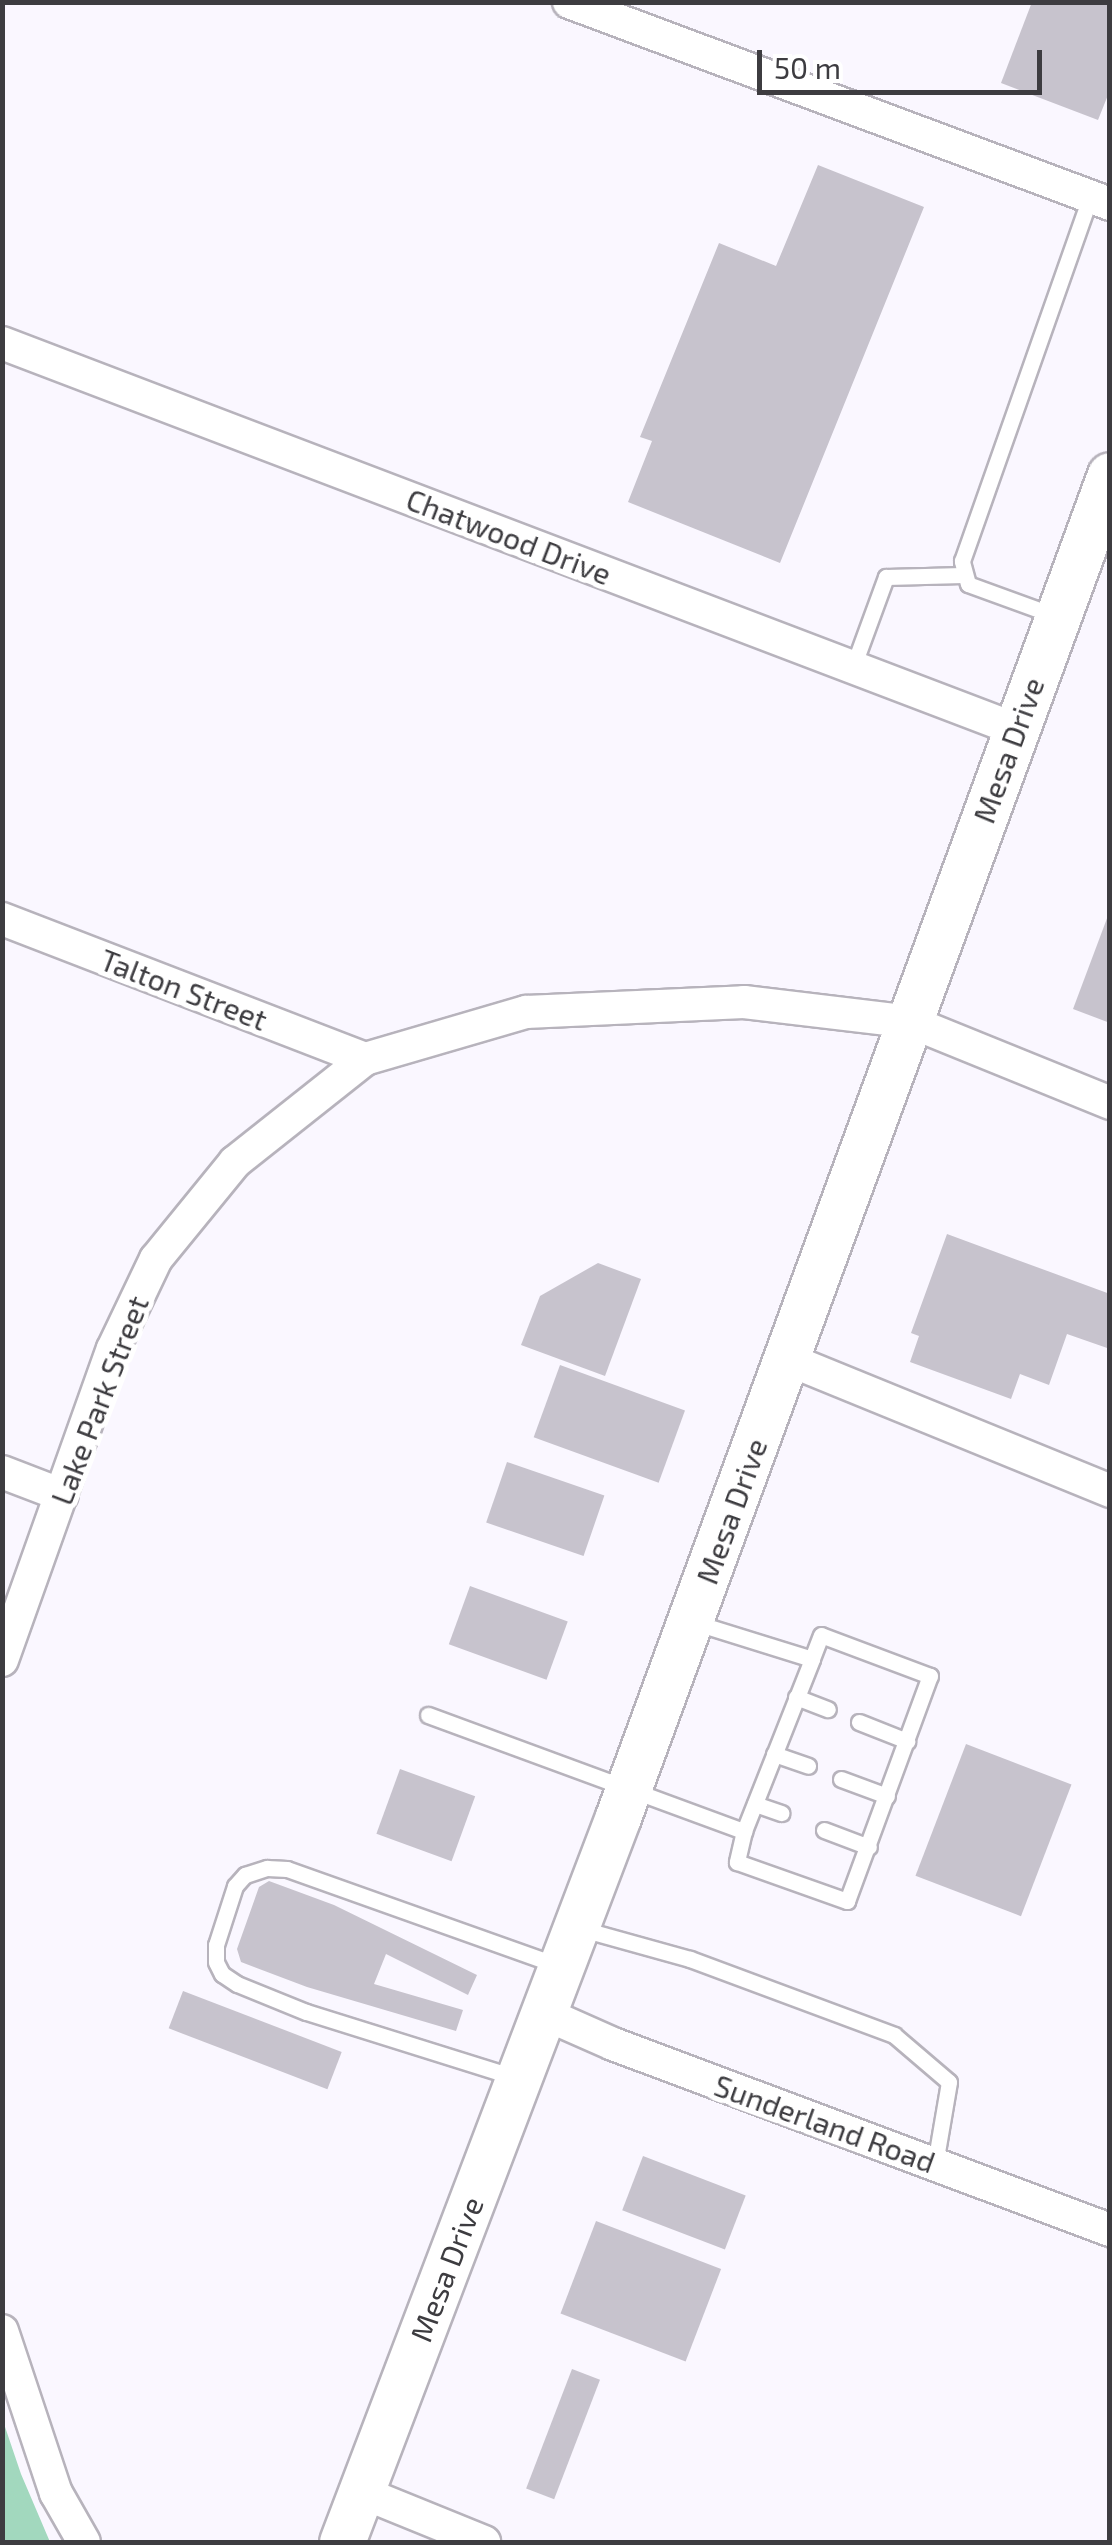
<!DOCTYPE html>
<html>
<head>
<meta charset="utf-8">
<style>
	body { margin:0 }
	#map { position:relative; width:1112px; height:2545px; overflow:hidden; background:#faf7ff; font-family:"Exo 2",sans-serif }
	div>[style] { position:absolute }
	.green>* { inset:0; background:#a2d8be }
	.building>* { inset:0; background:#c7c3cd; transform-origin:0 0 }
	.roads { filter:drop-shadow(2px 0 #b7b3bc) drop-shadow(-2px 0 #b7b3bc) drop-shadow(0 2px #b7b3bc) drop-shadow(0 -2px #b7b3bc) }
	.lane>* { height:15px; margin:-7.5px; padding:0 7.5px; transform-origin:7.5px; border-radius:7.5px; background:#fff }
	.street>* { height:32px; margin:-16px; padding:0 16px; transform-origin:16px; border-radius:16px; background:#fff }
	.secondary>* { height:45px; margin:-22.5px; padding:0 22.5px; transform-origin:22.5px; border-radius:22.5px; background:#fff }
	span { translate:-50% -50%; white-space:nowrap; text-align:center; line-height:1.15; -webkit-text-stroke:10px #fff; paint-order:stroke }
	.street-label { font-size:30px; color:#3d3c40 }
	.frame { position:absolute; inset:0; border:5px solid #3d3c40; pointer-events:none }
	.scale { position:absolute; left:757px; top:50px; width:285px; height:45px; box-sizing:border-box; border:5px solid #3d3c40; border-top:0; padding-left:12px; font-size:30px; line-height:35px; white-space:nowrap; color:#3d3c40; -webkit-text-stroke:8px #fff; paint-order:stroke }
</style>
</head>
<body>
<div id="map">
	<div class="green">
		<i style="clip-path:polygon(2px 2418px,21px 2474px,50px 2542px,3px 2542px)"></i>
	</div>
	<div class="building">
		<i style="clip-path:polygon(1032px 2px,1110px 2px,1110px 90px,1098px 120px,1001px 83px)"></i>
		<i style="clip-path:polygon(818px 165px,924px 207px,780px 563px,628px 502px,652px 441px,640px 437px,719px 243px,776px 266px)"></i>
		<i style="clip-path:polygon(1109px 913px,1110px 913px,1110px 1023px,1073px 1009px)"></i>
		<i style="clip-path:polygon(947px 1234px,1110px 1294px,1110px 1349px,1067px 1334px,1049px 1385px,1020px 1374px,1011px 1399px,910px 1362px,919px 1336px,911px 1333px)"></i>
		<i style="clip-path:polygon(598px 1263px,641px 1279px,605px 1376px,521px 1345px,540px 1296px)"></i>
		<i style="left:560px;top:1365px;width:133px;height:77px;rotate:20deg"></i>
		<i style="left:507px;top:1462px;width:103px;height:64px;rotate:19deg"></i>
		<i style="left:470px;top:1586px;width:104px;height:62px;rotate:20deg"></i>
		<i style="left:966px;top:1744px;width:113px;height:141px;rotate:21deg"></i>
		<i style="left:400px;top:1769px;width:80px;height:69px;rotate:20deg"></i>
		<i style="clip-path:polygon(269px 1881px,334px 1905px,477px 1975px,468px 1995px,386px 1954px,374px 1984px,463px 2010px,456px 2031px,307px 1987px,241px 1962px,237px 1949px,259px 1887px)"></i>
		<i style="left:183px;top:1991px;width:170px;height:40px;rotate:21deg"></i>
		<i style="left:643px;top:2156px;width:110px;height:58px;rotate:21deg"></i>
		<i style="left:596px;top:2221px;width:134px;height:99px;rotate:21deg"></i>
		<i style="left:572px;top:2369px;width:30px;height:128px;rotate:21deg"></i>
	</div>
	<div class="roads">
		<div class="lane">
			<i style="left:1053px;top:615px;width:90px;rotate:-160deg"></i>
			<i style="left:968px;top:584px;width:24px;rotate:-105deg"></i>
			<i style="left:962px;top:561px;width:386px;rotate:-70.6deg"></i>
			<i style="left:853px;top:667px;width:96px;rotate:-69.9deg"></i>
			<i style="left:886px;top:577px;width:77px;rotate:-1.5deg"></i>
			<i style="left:796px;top:1697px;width:34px;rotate:21deg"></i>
			<i style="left:428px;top:1715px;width:337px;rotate:20.2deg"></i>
			<i style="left:744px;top:1831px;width:185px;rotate:-68.4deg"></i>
			<i style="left:812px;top:1659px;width:125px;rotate:-162.7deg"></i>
			<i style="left:859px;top:1722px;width:52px;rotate:21.6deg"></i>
			<i style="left:774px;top:1754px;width:36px;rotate:19deg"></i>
			<i style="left:841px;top:1779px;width:49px;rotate:20.3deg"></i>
			<i style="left:755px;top:1804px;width:28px;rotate:19deg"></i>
			<i style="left:824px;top:1830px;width:48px;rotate:20.7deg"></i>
			<i style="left:744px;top:1831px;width:32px;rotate:103deg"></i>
			<i style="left:737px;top:1862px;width:117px;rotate:19.5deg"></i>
			<i style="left:847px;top:1901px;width:240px;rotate:-69.8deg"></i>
			<i style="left:930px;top:1676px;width:116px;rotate:-159.4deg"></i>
			<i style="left:821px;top:1635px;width:26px;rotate:111deg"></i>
			<i style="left:582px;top:1929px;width:112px;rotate:15.5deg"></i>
			<i style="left:690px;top:1959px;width:218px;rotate:20.4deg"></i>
			<i style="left:894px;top:2035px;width:72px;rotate:40.5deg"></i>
			<i style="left:949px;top:2082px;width:83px;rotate:99.7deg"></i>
			<i style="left:514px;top:2077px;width:218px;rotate:-162.6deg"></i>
			<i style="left:306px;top:2012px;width:74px;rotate:-157.9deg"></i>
			<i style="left:237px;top:1984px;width:18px;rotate:-146deg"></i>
			<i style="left:222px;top:1974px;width:13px;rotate:-117deg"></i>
			<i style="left:216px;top:1962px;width:17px;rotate:-90deg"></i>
			<i style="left:216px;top:1945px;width:62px;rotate:-72.1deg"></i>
			<i style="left:235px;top:1886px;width:15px;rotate:-48deg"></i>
			<i style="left:245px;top:1875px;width:23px;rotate:-18deg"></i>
			<i style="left:267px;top:1868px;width:20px;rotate:3deg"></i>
			<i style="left:287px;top:1869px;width:286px;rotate:19.6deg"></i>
		</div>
		<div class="street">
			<i style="left:569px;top:2px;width:577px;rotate:20.47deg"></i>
			<i style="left:2px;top:343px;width:1084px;rotate:20.86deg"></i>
			<i style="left:2px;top:919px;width:389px;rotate:21.1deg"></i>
			<i style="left:787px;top:1359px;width:349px;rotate:22.2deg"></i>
			<i style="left:2px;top:1472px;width:64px;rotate:21deg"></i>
			<i style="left:2px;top:1660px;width:330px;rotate:-70.4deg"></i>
			<i style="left:113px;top:1349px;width:100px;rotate:-64.5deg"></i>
			<i style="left:156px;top:1259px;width:125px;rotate:-50.8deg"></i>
			<i style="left:235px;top:1162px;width:166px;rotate:-38.4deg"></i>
			<i style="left:365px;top:1059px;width:168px;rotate:-16.3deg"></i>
			<i style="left:526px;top:1012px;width:218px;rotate:-2.6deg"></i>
			<i style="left:744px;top:1002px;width:168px;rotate:6.8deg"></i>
			<i style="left:911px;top:1022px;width:215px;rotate:22.1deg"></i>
			<i style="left:543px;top:2013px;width:77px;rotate:23.9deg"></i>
			<i style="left:613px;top:2044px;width:531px;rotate:20.52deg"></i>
			<i style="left:2px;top:2331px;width:171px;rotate:71.6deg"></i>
			<i style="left:56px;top:2493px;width:56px;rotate:60.3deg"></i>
			<i style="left:361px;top:2492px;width:133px;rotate:22.1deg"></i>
		</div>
		<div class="secondary">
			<i style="left:342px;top:2542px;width:776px;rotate:-69.16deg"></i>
			<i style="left:618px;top:1817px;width:1429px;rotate:-69.87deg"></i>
		</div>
	</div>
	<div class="street-label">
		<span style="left:509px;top:536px;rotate:21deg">Chatwood Drive</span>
		<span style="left:1008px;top:750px;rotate:-70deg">Mesa Drive</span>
		<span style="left:184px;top:989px;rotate:21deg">Talton Street</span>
		<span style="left:99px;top:1400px;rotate:-69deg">Lake Park Street</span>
		<span style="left:731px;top:1511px;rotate:-70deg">Mesa Drive</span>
		<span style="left:825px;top:2123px;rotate:20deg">Sunderland Road</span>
		<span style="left:446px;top:2269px;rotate:-69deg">Mesa Drive</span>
	</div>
	<div class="frame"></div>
	<div class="scale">50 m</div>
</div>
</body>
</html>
